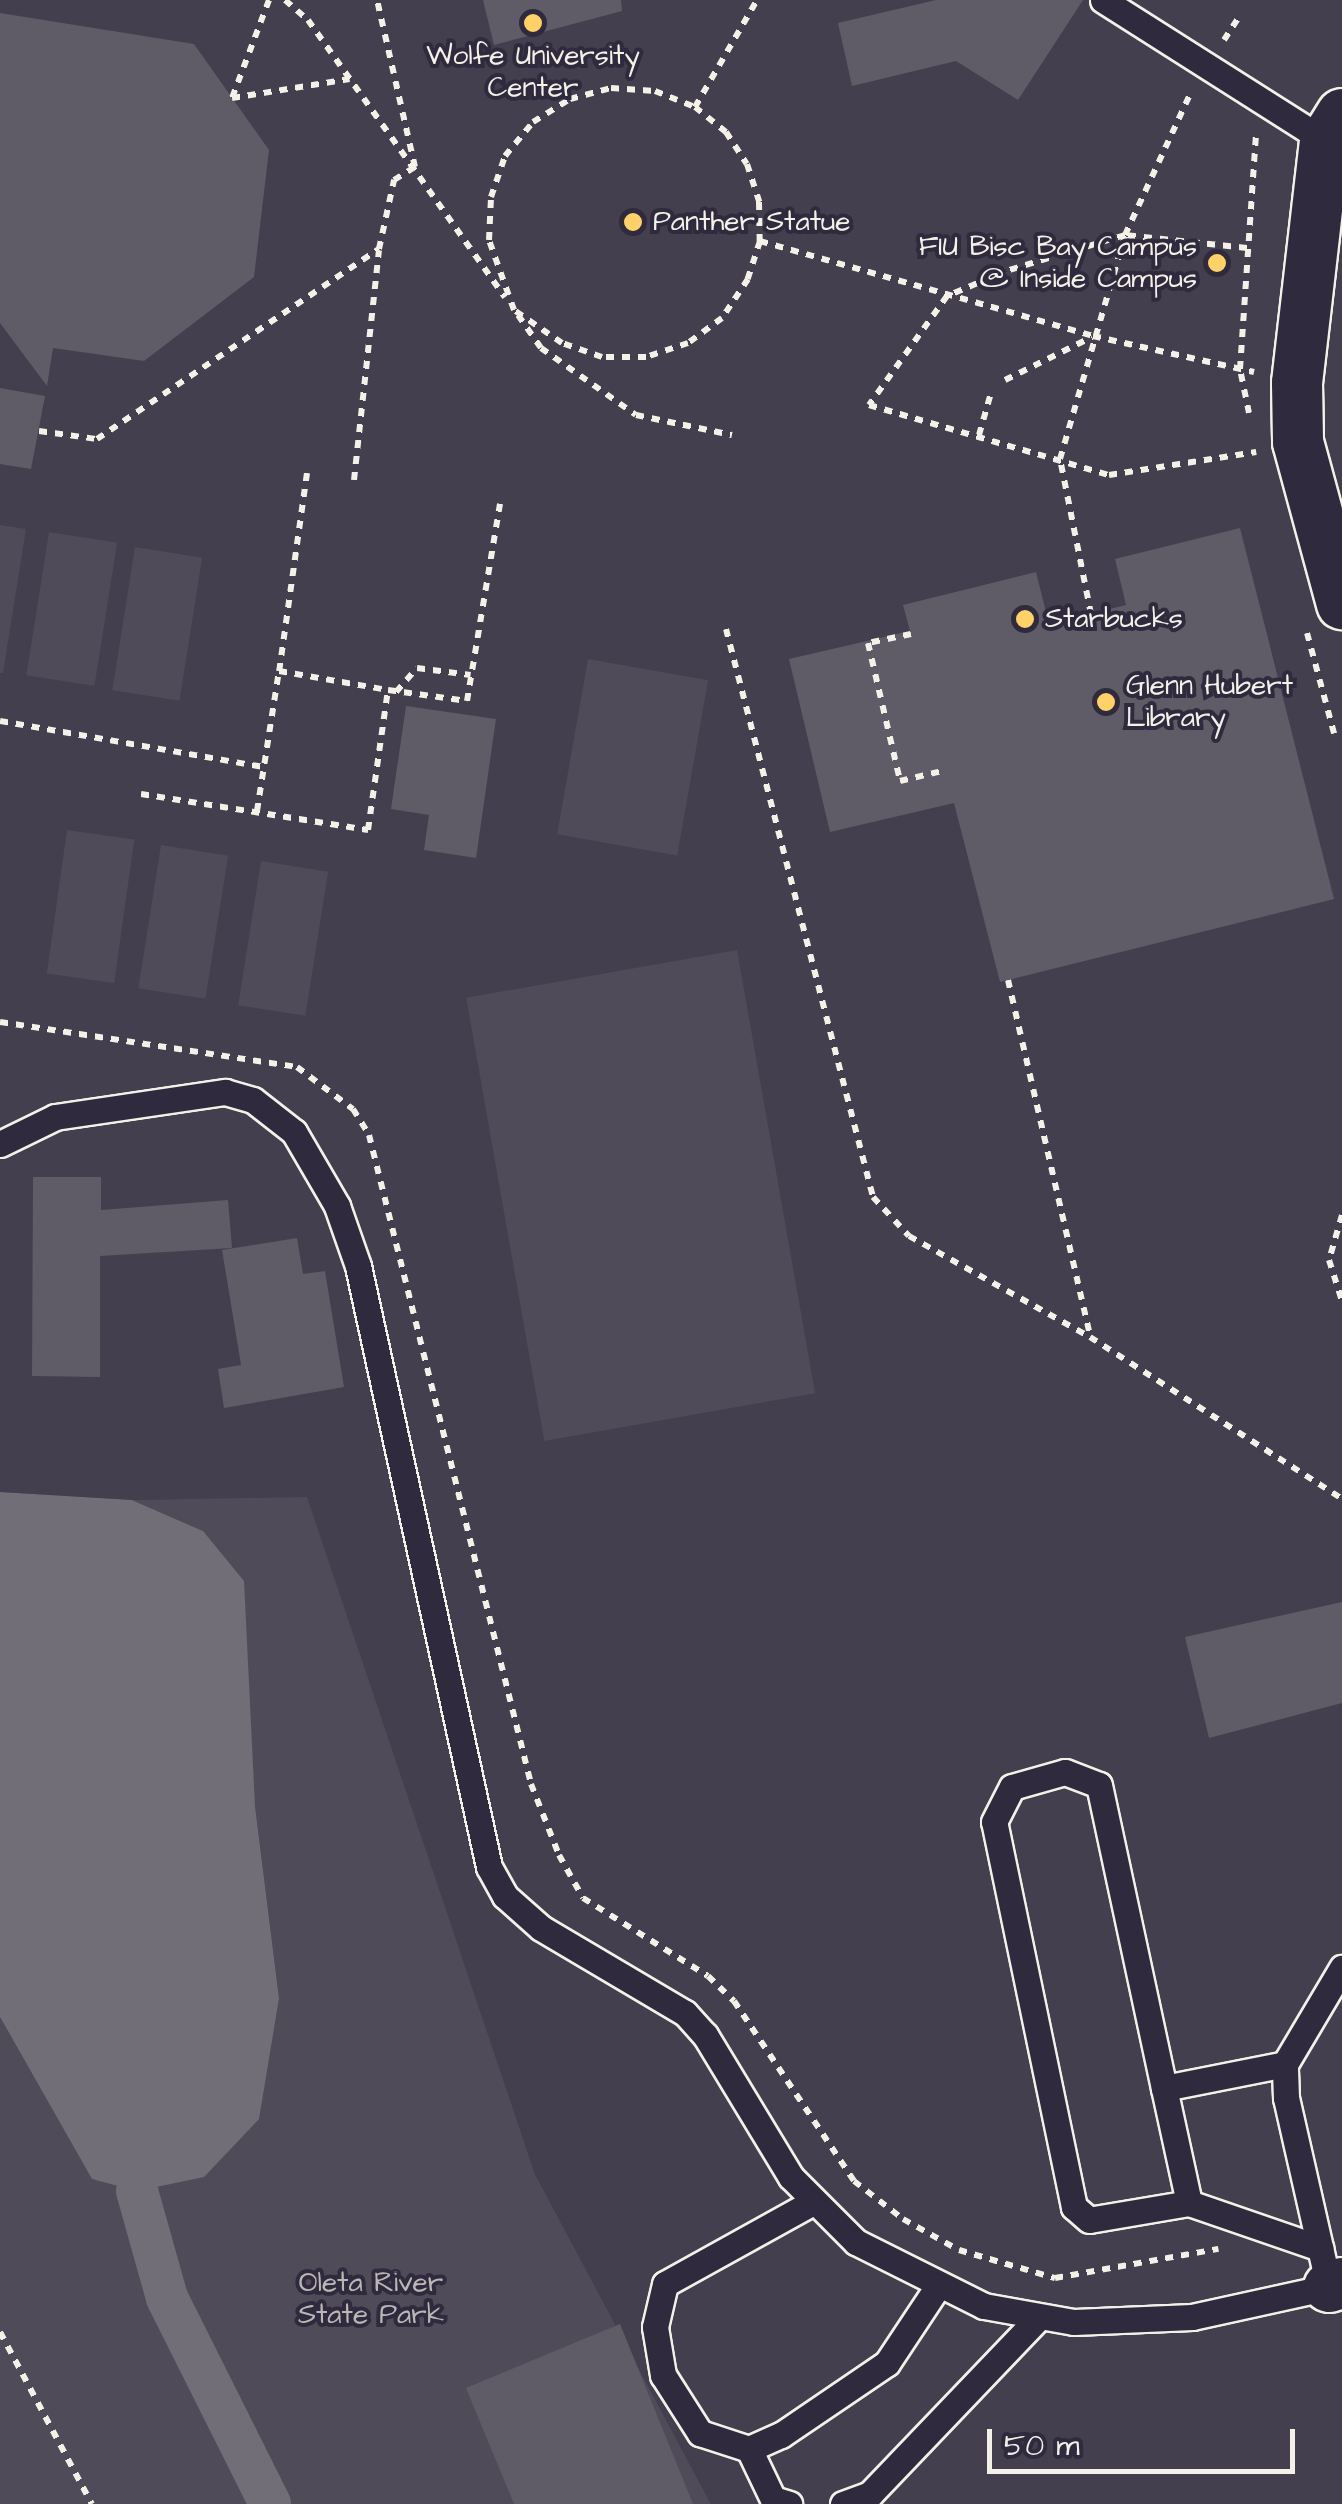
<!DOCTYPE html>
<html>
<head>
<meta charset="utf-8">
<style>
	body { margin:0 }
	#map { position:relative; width:1342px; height:2504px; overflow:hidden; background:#373244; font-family:"Architects Daughter",sans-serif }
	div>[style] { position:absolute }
	.built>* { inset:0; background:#433f4e }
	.green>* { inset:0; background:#504b59; transform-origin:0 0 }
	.water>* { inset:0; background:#726e77 }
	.canal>* { height:42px; margin:-21px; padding:0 21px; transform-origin:21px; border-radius:21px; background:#726e77 }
	.building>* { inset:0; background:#5f5c67 }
	.path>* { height:6px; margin-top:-3px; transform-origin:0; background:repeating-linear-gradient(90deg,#f4f1e8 0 8px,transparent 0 16px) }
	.roads { filter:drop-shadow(2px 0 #f4f1e8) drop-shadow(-2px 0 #f4f1e8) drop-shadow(0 2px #f4f1e8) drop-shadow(0 -2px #f4f1e8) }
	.lane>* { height:25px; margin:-12.5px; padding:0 12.5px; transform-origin:12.5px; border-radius:12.5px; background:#2f2a3d }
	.street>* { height:50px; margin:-25px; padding:0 25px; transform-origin:25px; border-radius:25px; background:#2f2a3d }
	.dots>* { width:28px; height:28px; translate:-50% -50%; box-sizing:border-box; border:5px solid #2f2a3d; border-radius:50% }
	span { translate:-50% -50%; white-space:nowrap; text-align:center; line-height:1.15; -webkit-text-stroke:8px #2f2a3d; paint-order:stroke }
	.poi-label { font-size:28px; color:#f4f1e8 }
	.left { translate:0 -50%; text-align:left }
	.right { translate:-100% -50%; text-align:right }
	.park-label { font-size:28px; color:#bbb7b6 }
	.scale { position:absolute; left:987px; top:2429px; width:308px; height:45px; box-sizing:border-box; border:5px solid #f4f1e8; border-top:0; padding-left:12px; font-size:30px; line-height:35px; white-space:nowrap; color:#f4f1e8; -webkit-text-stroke:8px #2f2a3d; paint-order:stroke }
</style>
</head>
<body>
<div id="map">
	<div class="built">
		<i style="clip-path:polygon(0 0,1342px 0,1342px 2504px,711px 2504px,535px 2174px,307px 1498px,132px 1500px,0 1492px)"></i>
	</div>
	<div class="green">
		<i style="clip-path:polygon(0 525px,26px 529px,3px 673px,0 673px)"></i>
		<i style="left:49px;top:532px;width:69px;height:145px;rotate:9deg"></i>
		<i style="left:135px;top:547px;width:68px;height:145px;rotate:9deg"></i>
		<i style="left:588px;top:659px;width:122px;height:178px;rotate:10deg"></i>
		<i style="left:67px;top:830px;width:68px;height:145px;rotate:8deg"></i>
		<i style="left:161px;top:845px;width:68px;height:145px;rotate:9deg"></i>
		<i style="left:261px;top:861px;width:68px;height:146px;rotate:9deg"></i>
		<i style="left:737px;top:950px;width:450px;height:275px;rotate:80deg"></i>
		<i style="clip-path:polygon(307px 1497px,535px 2174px,711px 2504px,0 2504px,0 2017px,93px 2180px,279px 1998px,255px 1806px,203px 1531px,132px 1500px)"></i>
	</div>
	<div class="water">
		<i style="clip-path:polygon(0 1492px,132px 1500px,203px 1531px,244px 1581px,255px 1806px,279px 1998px,259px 2119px,204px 2177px,137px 2191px,92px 2179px,0 2017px)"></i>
	</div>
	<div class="canal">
		<i style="left:137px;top:2191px;width:111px;rotate:74.3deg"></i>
		<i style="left:167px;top:2298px;width:230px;rotate:63.4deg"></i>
	</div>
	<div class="building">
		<i style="clip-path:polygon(483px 0,621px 0,622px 11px,494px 45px)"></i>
		<i style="clip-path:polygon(936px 0,1083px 0,1018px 100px,956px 61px,852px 86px,838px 23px)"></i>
		<i style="clip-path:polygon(0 13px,194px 44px,269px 150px,254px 277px,144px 361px,53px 348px,47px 386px,0 323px)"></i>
		<i style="clip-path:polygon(0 388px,45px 396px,31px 469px,0 464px)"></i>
		<i style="clip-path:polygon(1240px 528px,1334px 899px,1000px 982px,954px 803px,830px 832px,789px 659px,910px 631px,903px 605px,1036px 572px,1049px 624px,1126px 605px,1115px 559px)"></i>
		<i style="clip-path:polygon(406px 706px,496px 719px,476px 858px,424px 850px,429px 815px,391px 809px)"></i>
		<i style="clip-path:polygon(33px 1177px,101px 1177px,101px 1210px,228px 1200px,232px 1248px,100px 1256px,100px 1377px,32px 1376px)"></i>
		<i style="clip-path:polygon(297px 1238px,303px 1274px,325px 1271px,344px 1387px,224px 1408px,218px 1369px,241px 1365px,222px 1250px)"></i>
		<i style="clip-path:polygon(1342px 1602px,1342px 1703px,1209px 1738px,1185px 1637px)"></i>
		<i style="clip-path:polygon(620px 2324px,693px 2504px,514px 2504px,466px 2388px)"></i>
	</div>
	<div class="path">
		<i style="left:269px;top:0;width:105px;rotate:110.7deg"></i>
		<i style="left:232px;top:98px;width:119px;rotate:-9.2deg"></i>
		<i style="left:285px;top:0;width:30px;rotate:41deg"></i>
		<i style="left:308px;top:20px;width:340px;rotate:54.6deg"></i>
		<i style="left:1224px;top:40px;width:27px;rotate:-57deg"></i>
		<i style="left:611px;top:88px;width:44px;rotate:3.9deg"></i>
		<i style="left:655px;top:91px;width:43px;rotate:21.8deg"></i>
		<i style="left:695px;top:107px;width:40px;rotate:39deg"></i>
		<i style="left:726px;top:132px;width:38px;rotate:57deg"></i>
		<i style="left:747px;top:164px;width:40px;rotate:72deg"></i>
		<i style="left:759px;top:202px;width:39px;rotate:89deg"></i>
		<i style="left:760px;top:241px;width:40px;rotate:108deg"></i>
		<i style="left:748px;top:279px;width:47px;rotate:123.7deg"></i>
		<i style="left:722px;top:318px;width:42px;rotate:143.7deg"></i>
		<i style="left:688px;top:343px;width:44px;rotate:161.6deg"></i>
		<i style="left:646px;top:357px;width:44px;rotate:180deg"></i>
		<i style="left:602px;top:357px;width:42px;rotate:-160.7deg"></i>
		<i style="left:562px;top:343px;width:58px;rotate:-145.5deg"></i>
		<i style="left:514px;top:310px;width:74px;rotate:-109.7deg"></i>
		<i style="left:489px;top:240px;width:43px;rotate:-87.3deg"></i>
		<i style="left:491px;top:197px;width:43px;rotate:-71.1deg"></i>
		<i style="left:505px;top:156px;width:44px;rotate:-50.5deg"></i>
		<i style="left:533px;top:122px;width:44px;rotate:-31.9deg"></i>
		<i style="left:570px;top:99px;width:42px;rotate:-15deg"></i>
		<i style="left:695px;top:107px;width:124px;rotate:-59.9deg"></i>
		<i style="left:760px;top:241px;width:346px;rotate:15.9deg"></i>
		<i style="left:1093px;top:336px;width:165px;rotate:12.6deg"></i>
		<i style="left:1247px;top:248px;width:123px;rotate:-173.9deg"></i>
		<i style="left:1125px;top:235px;width:124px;rotate:163.2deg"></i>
		<i style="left:1006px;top:271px;width:64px;rotate:157deg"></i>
		<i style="left:947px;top:296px;width:134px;rotate:125.6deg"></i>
		<i style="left:869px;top:405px;width:250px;rotate:16.3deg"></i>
		<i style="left:1109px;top:475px;width:149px;rotate:-8.9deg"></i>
		<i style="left:518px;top:315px;width:40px;rotate:55.1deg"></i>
		<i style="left:541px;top:348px;width:116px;rotate:35.2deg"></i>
		<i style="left:636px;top:415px;width:98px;rotate:11.8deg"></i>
		<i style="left:1005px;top:380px;width:97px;rotate:-26.3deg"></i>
		<i style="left:1249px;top:413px;width:45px;rotate:-101.6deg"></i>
		<i style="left:1240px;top:369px;width:233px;rotate:-86.1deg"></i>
		<i style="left:39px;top:431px;width:59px;rotate:7.9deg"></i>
		<i style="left:97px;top:439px;width:340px;rotate:-34deg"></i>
		<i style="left:379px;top:249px;width:71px;rotate:-77.7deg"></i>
		<i style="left:394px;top:180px;width:25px;rotate:-32deg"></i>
		<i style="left:415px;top:167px;width:171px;rotate:-102.8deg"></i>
		<i style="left:979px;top:435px;width:44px;rotate:-74.1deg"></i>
		<i style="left:307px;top:473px;width:200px;rotate:98deg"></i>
		<i style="left:279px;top:671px;width:111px;rotate:9.9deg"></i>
		<i style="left:354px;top:480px;width:231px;rotate:-83.8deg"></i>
		<i style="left:1091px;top:614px;width:158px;rotate:-101.3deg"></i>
		<i style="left:1060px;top:459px;width:233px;rotate:-73.8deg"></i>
		<i style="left:1125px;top:235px;width:157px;rotate:-65.2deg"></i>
		<i style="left:726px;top:629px;width:587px;rotate:75.49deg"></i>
		<i style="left:873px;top:1197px;width:53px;rotate:47.3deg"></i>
		<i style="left:909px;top:1236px;width:207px;rotate:29.2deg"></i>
		<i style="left:1090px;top:1337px;width:300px;rotate:32.7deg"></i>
		<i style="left:1307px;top:633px;width:104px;rotate:74.9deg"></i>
		<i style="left:911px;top:634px;width:44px;rotate:168.2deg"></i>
		<i style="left:868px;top:643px;width:142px;rotate:76.9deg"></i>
		<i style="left:900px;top:781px;width:47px;rotate:-13.4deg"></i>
		<i style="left:396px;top:692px;width:32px;rotate:-49deg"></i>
		<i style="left:417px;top:668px;width:54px;rotate:7.4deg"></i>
		<i style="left:0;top:721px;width:268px;rotate:9.9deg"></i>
		<i style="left:141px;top:794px;width:230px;rotate:9deg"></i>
		<i style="left:368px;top:830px;width:141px;rotate:-81.9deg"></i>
		<i style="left:388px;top:690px;width:80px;rotate:7.9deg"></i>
		<i style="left:467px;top:701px;width:200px;rotate:-80.5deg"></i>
		<i style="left:257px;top:811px;width:142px;rotate:-81.1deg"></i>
		<i style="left:1008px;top:980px;width:365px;rotate:77deg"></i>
		<i style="left:0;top:1022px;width:300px;rotate:8.6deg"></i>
		<i style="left:297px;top:1067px;width:70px;rotate:36.9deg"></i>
		<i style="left:353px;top:1109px;width:31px;rotate:58deg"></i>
		<i style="left:369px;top:1135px;width:669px;rotate:75.98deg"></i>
		<i style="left:531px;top:1784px;width:76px;rotate:68.5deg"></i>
		<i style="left:559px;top:1855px;width:49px;rotate:60.8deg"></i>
		<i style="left:583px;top:1898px;width:147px;rotate:32deg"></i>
		<i style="left:708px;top:1976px;width:36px;rotate:44deg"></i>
		<i style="left:734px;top:2001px;width:216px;rotate:56.3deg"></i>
		<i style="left:854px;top:2181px;width:62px;rotate:37.8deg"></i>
		<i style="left:903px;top:2219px;width:64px;rotate:29deg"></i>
		<i style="left:959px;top:2250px;width:100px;rotate:16.3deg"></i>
		<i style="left:1055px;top:2278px;width:166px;rotate:-10.1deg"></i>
		<i style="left:1342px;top:1215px;width:47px;rotate:106.1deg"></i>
		<i style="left:1329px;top:1260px;width:43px;rotate:72.4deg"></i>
		<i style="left:0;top:2332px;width:195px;rotate:61.9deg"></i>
	</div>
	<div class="roads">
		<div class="lane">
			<i style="left:1103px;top:0;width:263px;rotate:32.4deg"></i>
			<i style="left:0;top:1144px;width:61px;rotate:-26.1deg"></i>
			<i style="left:55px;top:1117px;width:172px;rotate:-8.4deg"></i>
			<i style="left:225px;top:1092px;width:29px;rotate:16deg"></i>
			<i style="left:253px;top:1100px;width:52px;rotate:38deg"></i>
			<i style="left:294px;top:1132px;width:86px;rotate:59.8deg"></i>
			<i style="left:337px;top:1206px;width:64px;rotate:70.7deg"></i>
			<i style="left:358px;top:1266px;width:615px;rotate:77.7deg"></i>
			<i style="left:489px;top:1867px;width:33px;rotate:61deg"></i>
			<i style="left:505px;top:1896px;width:48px;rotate:41.6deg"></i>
			<i style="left:541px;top:1928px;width:167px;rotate:30.6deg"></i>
			<i style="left:685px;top:2013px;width:30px;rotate:48deg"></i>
			<i style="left:705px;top:2035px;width:166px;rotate:58.8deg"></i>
			<i style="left:791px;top:2177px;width:92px;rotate:45deg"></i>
			<i style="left:856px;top:2242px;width:143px;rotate:26.6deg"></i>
			<i style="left:984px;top:2306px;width:91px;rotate:10.1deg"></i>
			<i style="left:1074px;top:2322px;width:118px;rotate:-2.4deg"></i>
			<i style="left:1192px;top:2317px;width:140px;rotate:-12.4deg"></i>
			<i style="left:1329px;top:2287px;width:194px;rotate:-102.8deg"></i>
			<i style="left:1286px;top:2098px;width:34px;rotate:-92deg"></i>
			<i style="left:1285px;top:2064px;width:112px;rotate:-59.3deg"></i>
			<i style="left:1164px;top:2088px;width:118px;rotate:77.7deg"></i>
			<i style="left:1189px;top:2203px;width:101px;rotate:170.4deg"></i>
			<i style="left:1089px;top:2220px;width:20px;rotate:-139deg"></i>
			<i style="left:1074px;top:2207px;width:393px;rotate:-101.7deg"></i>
			<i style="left:994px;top:1822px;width:39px;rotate:-63deg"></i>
			<i style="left:1012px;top:1787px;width:55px;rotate:-15.8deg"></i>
			<i style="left:1065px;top:1772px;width:36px;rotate:21deg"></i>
			<i style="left:1099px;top:1785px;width:310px;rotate:77.9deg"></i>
			<i style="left:1164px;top:2088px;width:123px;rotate:-11.2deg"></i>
			<i style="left:813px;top:2202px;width:169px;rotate:151deg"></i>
			<i style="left:665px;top:2284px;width:44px;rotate:103.1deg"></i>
			<i style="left:655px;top:2327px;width:49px;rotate:80.5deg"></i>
			<i style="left:663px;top:2375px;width:69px;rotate:57.5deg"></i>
			<i style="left:700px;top:2433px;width:52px;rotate:18.1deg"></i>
			<i style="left:749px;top:2449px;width:35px;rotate:-24deg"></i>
			<i style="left:781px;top:2435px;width:128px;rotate:-34.2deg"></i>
			<i style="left:887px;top:2363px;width:92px;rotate:-56.5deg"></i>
			<i style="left:1189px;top:2203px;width:139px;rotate:19deg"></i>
			<i style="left:749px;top:2449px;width:55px;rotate:64.4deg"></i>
			<i style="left:773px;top:2499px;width:17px;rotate:17deg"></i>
			<i style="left:843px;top:2504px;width:29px;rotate:-20deg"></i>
			<i style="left:870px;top:2494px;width:243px;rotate:-46.3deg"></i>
		</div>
		<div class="street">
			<i style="left:1342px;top:114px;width:32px;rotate:122deg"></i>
			<i style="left:1325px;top:141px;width:244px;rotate:96.6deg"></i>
			<i style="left:1297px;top:383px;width:59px;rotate:89deg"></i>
			<i style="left:1298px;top:442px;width:168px;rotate:74.8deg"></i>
			<i style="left:1329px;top:2287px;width:14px;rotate:-17deg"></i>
		</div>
	</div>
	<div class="dots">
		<i style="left:533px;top:23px;background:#ffd166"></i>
		<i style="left:633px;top:222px;background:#ffd166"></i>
		<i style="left:1217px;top:263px;background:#ffd166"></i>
		<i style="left:1025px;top:619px;background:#ffd166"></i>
		<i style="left:1106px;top:702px;background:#ffd166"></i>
	</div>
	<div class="poi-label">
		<span style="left:533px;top:72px">Wolfe University<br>Center</span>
		<span class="left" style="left:653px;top:222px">Panther Statue</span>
		<span class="right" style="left:1197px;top:263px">FIU Bisc Bay Campus<br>@ Inside Campus</span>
		<span class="left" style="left:1045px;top:619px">Starbucks</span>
		<span class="left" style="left:1126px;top:702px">Glenn Hubert<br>Library</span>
	</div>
	<div class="park-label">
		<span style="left:371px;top:2299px">Oleta River<br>State Park</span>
	</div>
	<div class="scale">50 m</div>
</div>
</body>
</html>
